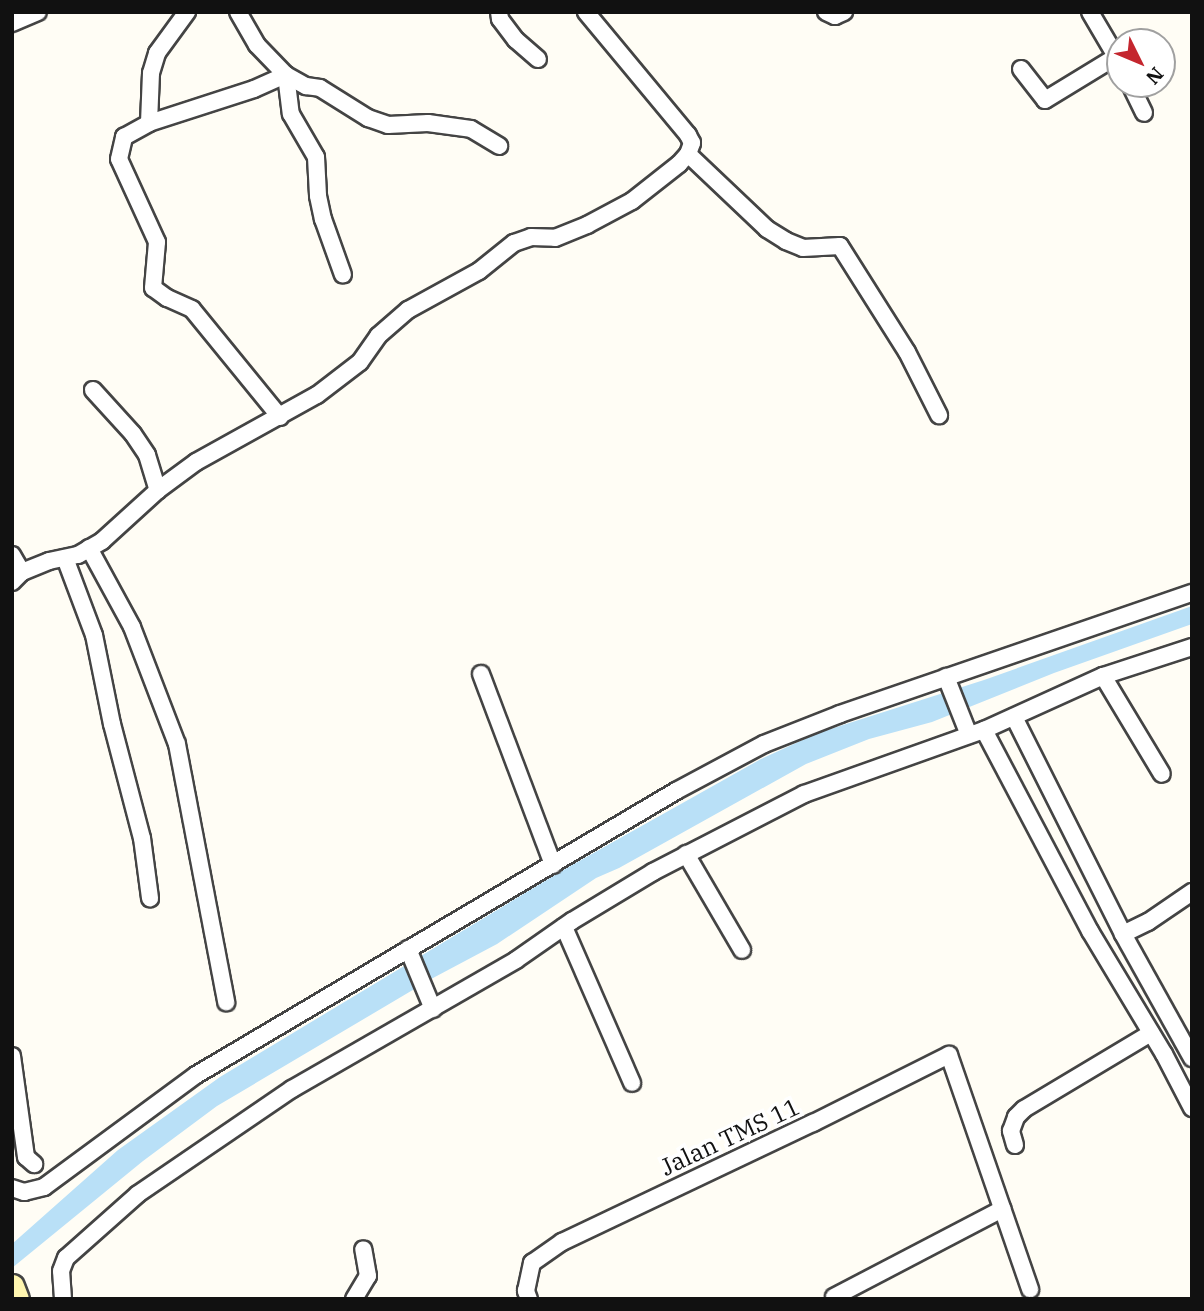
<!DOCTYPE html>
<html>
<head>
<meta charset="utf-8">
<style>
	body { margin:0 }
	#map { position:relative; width:1204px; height:1311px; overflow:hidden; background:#fffdf5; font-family:"IBM Plex Serif",serif }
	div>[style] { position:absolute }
	.water>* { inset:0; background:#b9e0f7 }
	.roads { filter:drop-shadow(2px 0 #444) drop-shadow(-2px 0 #444) drop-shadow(0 2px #444) drop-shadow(0 -2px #444) }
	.street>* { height:16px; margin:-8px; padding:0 8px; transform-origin:8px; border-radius:8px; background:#fff }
	.secondary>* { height:23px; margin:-11.5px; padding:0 11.5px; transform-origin:11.5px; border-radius:11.5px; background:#fff6b0 }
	span { translate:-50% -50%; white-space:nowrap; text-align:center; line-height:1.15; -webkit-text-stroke:7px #fff; paint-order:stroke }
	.street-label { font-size:24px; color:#111 }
	.frame { position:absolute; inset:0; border:14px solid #111; pointer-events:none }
	.north { position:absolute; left:1106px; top:28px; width:70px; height:70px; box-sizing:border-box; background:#fff; border:2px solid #a0a0a0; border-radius:50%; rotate:133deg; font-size:19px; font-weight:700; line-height:28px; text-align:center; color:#111 }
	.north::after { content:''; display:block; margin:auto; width:24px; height:32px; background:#c4262e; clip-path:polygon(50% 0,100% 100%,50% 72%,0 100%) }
</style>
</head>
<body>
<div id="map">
	<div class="water">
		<i style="clip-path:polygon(1192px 606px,1192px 624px,1054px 673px,932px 722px,869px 739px,806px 764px,619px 868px,596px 878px,497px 944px,433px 978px,217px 1106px,143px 1161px,12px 1268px,12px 1244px,118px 1150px,220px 1077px,565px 869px,761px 759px,818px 733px,984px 680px)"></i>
	</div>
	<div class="roads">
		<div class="street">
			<i style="left:238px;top:12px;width:38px;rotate:60deg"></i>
			<i style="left:257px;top:45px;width:42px;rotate:46deg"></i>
			<i style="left:286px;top:75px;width:23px;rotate:29deg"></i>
			<i style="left:306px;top:86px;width:14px;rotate:8deg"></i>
			<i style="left:320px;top:88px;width:57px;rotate:32deg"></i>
			<i style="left:368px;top:118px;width:21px;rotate:19deg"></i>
			<i style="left:388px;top:125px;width:40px;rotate:-2.9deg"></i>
			<i style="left:428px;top:123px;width:43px;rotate:7.9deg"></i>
			<i style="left:471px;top:129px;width:33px;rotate:31deg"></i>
			<i style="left:499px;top:12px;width:7px;rotate:82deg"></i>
			<i style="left:500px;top:19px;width:26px;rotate:53deg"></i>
			<i style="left:516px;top:40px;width:29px;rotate:41deg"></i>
			<i style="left:826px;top:12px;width:10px;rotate:24deg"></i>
			<i style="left:835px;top:16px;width:10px;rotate:-24deg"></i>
			<i style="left:1090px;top:12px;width:59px;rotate:59.5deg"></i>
			<i style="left:12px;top:23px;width:28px;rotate:-23deg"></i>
			<i style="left:1021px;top:69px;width:39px;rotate:52deg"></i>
			<i style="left:1045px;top:100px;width:84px;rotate:-31.4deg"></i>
			<i style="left:286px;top:75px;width:39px;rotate:83deg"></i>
			<i style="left:291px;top:114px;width:50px;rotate:59.8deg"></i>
			<i style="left:316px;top:157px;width:39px;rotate:87deg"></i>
			<i style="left:318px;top:196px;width:24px;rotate:78deg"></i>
			<i style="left:323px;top:219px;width:59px;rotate:70.3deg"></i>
			<i style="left:1130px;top:84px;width:32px;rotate:64deg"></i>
			<i style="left:149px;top:123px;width:50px;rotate:-87.7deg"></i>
			<i style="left:151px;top:73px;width:21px;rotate:-73deg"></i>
			<i style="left:157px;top:53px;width:51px;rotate:-53.8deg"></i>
			<i style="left:688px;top:154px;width:109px;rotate:43.5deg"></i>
			<i style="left:767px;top:229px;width:22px;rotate:32deg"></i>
			<i style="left:786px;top:241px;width:18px;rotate:22deg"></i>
			<i style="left:803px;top:248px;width:37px;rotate:-3deg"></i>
			<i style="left:840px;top:246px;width:125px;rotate:57.7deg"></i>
			<i style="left:907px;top:352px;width:71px;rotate:63.1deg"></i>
			<i style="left:93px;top:390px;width:59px;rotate:47.7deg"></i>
			<i style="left:133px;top:434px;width:25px;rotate:56deg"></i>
			<i style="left:147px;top:455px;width:37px;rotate:73deg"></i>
			<i style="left:280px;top:417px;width:139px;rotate:-129.2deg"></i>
			<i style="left:192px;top:309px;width:27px;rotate:-156deg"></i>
			<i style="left:167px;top:298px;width:17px;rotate:-144deg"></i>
			<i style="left:153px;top:288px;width:46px;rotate:-85deg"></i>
			<i style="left:157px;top:242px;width:91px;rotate:-114.6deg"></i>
			<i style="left:119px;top:159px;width:23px;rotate:-77deg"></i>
			<i style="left:124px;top:137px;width:29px;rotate:-29deg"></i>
			<i style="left:149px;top:123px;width:110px;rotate:-17.9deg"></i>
			<i style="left:254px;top:89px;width:35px;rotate:-24deg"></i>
			<i style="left:89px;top:548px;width:90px;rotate:61.4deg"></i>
			<i style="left:132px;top:627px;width:125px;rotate:69deg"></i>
			<i style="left:177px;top:744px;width:263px;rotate:79.2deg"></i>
			<i style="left:12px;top:555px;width:20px;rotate:60deg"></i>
			<i style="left:65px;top:558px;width:82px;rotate:69.4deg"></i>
			<i style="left:94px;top:635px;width:91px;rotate:78.6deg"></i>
			<i style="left:112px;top:724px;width:118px;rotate:75.3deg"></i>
			<i style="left:142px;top:838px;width:61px;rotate:82.4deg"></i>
			<i style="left:12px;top:582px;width:14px;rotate:-45deg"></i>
			<i style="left:22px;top:572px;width:29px;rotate:-22deg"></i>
			<i style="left:49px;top:561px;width:30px;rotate:-12deg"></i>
			<i style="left:78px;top:555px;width:28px;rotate:-30deg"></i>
			<i style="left:102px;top:541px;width:76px;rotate:-42.3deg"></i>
			<i style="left:158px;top:490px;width:47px;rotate:-36.4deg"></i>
			<i style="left:196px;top:462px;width:138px;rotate:-29deg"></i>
			<i style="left:317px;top:395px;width:54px;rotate:-37.5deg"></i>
			<i style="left:360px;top:362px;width:32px;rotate:-55deg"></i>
			<i style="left:378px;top:336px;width:40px;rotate:-41deg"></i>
			<i style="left:408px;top:310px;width:81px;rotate:-28.8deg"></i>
			<i style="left:479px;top:271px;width:45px;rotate:-38.7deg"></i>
			<i style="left:514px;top:243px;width:18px;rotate:-19deg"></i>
			<i style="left:531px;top:237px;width:24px;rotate:2deg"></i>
			<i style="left:555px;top:238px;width:35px;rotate:-22deg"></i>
			<i style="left:587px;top:225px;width:51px;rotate:-28.1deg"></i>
			<i style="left:632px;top:201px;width:60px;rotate:-38.2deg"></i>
			<i style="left:679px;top:164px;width:13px;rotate:-48deg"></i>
			<i style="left:688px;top:154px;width:12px;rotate:-70deg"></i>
			<i style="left:692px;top:143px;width:9px;rotate:-117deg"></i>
			<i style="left:688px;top:135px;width:160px;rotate:-129.7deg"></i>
			<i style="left:481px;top:674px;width:204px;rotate:69.3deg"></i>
			<i style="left:1103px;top:676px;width:114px;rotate:59deg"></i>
			<i style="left:946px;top:677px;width:62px;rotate:68.4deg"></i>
			<i style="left:1014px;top:717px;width:243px;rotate:63.3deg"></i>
			<i style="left:1123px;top:934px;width:142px;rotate:60.9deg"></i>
			<i style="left:984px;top:730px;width:227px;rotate:62.2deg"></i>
			<i style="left:1090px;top:931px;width:144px;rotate:59deg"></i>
			<i style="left:1164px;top:1054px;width:61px;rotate:62.6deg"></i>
			<i style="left:686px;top:854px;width:111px;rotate:59.7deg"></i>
			<i style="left:564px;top:927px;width:170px;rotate:66.4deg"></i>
			<i style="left:1123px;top:934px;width:28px;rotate:-26deg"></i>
			<i style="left:1148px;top:922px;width:53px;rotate:-34.3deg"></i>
			<i style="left:408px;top:949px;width:65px;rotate:67.4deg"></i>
			<i style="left:12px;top:1056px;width:102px;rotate:82.1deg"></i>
			<i style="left:26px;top:1157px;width:11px;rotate:41deg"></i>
			<i style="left:1015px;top:1145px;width:15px;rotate:-106deg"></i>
			<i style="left:1011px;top:1131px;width:15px;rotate:-70deg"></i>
			<i style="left:1016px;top:1117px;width:11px;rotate:-45deg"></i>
			<i style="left:1024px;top:1109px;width:148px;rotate:-30.9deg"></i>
			<i style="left:12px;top:1188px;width:13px;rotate:18deg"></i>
			<i style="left:24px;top:1192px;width:21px;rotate:-14deg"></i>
			<i style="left:44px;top:1187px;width:189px;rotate:-36.4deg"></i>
			<i style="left:196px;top:1075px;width:558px;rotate:-30.61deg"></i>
			<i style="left:676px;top:791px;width:100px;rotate:-28.1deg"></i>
			<i style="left:764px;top:744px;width:82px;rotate:-21.5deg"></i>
			<i style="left:840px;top:714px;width:372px;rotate:-19deg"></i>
			<i style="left:834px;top:1297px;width:190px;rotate:-27.6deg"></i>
			<i style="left:63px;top:1299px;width:28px;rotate:-94deg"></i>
			<i style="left:61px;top:1271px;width:14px;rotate:-69deg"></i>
			<i style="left:66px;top:1258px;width:96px;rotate:-41.6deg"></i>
			<i style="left:138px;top:1194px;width:186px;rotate:-34.3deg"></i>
			<i style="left:292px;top:1089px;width:258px;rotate:-29.9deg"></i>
			<i style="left:516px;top:960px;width:68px;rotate:-34.9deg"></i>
			<i style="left:572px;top:921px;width:95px;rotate:-31.2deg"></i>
			<i style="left:653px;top:872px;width:170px;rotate:-27.3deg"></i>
			<i style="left:804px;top:794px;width:191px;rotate:-19.6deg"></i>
			<i style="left:984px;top:730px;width:131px;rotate:-24.4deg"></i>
			<i style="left:1103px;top:676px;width:94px;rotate:-18deg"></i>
			<i style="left:354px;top:1299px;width:27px;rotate:-59deg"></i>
			<i style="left:368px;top:1276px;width:27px;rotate:-100deg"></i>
			<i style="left:529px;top:1299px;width:9px;rotate:-111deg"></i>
			<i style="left:526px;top:1291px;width:29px;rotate:-78deg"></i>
			<i style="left:532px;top:1263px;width:37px;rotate:-35deg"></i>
			<i style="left:562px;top:1242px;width:278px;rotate:-25.4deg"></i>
			<i style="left:813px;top:1123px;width:152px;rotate:-26.6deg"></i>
			<i style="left:949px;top:1055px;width:248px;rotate:70.9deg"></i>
		</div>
		<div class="secondary">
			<i style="left:12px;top:1286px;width:14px;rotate:69deg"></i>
		</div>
	</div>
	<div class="street-label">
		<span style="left:730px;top:1137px;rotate:-25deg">Jalan TMS 11</span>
	</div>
	<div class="frame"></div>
	<div class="north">N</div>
</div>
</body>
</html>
